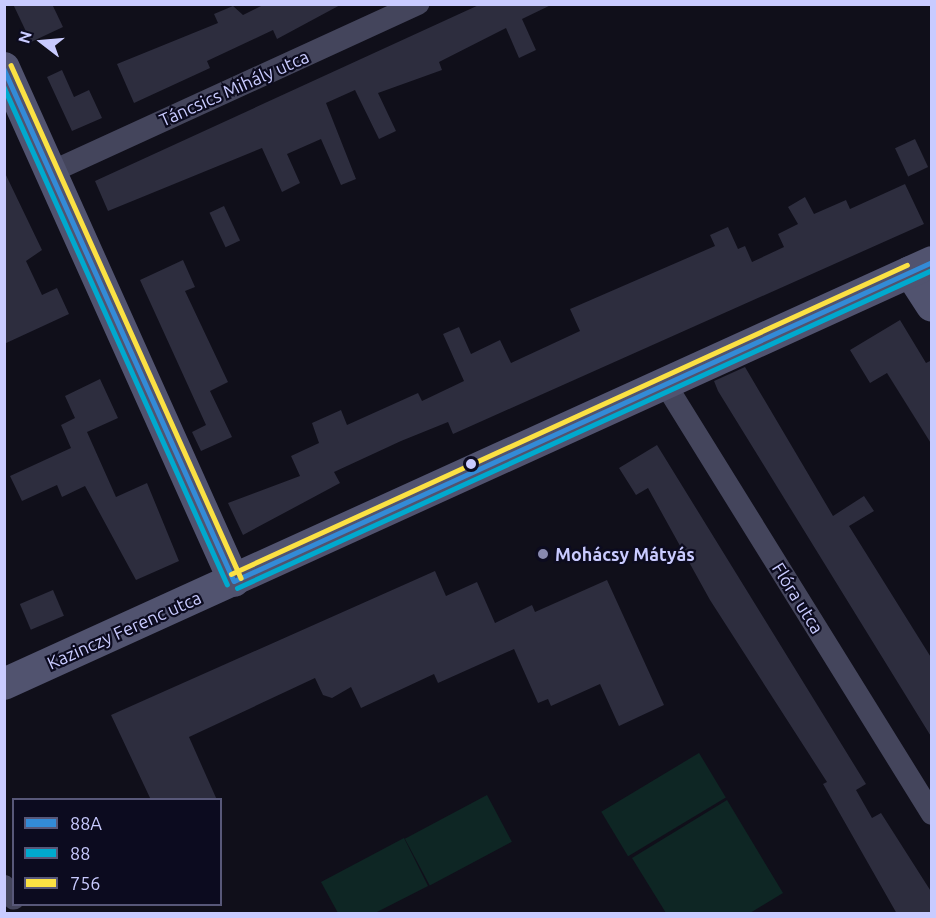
<!DOCTYPE html>
<html>
<head>
<meta charset="utf-8">
<style>
	body { margin:0 }
	#map { position:relative; width:936px; height:918px; overflow:hidden; background:#100f1a; font-family:Ubuntu,sans-serif }
	div>[style] { position:absolute }
	.green>* { inset:0; background:#0e2624; transform-origin:0 0 }
	.building>* { inset:0; background:#2d2d3e; transform-origin:0 0 }
	.street>* { height:22px; margin:-11px; padding:0 11px; transform-origin:11px; border-radius:11px; background:#44455c }
	.secondary>* { height:32px; margin:-16px; padding:0 16px; transform-origin:16px; border-radius:16px; background:#51536f }
	.bus-1>* { height:4.5px; margin:-2.25px; padding:0 2.25px; transform-origin:2.25px; border-radius:2.25px; background:#338bd7 }
	.bus-2>* { height:4.5px; margin:-2.25px; padding:0 2.25px; transform-origin:2.25px; border-radius:2.25px; background:#00a9ce }
	.bus-3>* { height:4.5px; margin:-2.25px; padding:0 2.25px; transform-origin:2.25px; border-radius:2.25px; background:#fbe143 }
	.dots>* { width:16px; height:16px; translate:-50% -50%; box-sizing:border-box; border:3px solid #0c0b1f; border-radius:50% }
	span { translate:-50% -50%; white-space:nowrap; text-align:center; line-height:1.15; -webkit-text-stroke:4.5px #0c0b1f; paint-order:stroke }
	.street-label { font-size:18px; color:#c9cbff }
	.poi-label { font-size:18px; color:#c9cbff; font-weight:700 }
	.left { translate:0 -50%; text-align:left }
	.frame { position:absolute; inset:0; border:6px solid #c9cbff; pointer-events:none }
	.legend { position:absolute; left:12px; top:798px; width:210px; height:108px; box-sizing:border-box; background:#0c0b1f; border:2px solid #585879; margin:0; padding:8px 10px; list-style:none; font-size:18px; color:#c9cbff }
	.legend li { display:flex; align-items:center; gap:12px; height:30px }
	.legend b { width:30px; border:2px solid #585879 }
	.north { position:absolute; left:12px; top:12px; width:60px; height:60px; -webkit-text-stroke:4px #0c0b1f; paint-order:stroke; rotate:286deg; font-size:16px; font-weight:700; line-height:24px; text-align:center; color:#c9cbff }
	.north::after { content:''; display:block; margin:auto; width:21px; height:27px; background:#c9cbff; clip-path:polygon(50% 0,100% 100%,50% 72%,0 100%) }
</style>
</head>
<body>
<div id="map">
	<div class="green">
		<i style="left:699px;top:753px;width:52px;height:114px;rotate:59deg"></i>
		<i style="left:487px;top:795px;width:53px;height:93px;rotate:62deg"></i>
		<i style="clip-path:polygon(727px 800px,783px 893px,750px 913px,666px 913px,632px 858px)"></i>
		<i style="clip-path:polygon(404px 838px,428px 886px,375px 913px,338px 913px,321px 882px)"></i>
	</div>
	<div class="building">
		<i style="clip-path:polygon(13px 4px,52px 4px,63px 27px,31px 42px)"></i>
		<i style="clip-path:polygon(265px 4px,342px 4px,277px 39px,273px 30px,207px 61px,210px 68px,134px 103px,117px 64px,218px 23px,214px 14px,233px 6px,243px 15px)"></i>
		<i style="clip-path:polygon(481px 4px,553px 4px,522px 19px,536px 50px,519px 58px,506px 28px,439px 62px,442px 70px,378px 93px,396px 131px,379px 139px,355px 90px,326px 103px,356px 179px,341px 185px,321px 139px,287px 154px,300px 183px,282px 192px,262px 148px,108px 211px,95px 181px)"></i>
		<i style="clip-path:polygon(62px 70px,74px 97px,89px 90px,102px 118px,72px 131px,47px 77px)"></i>
		<i style="left:915px;top:139px;width:31px;height:22px;rotate:65deg"></i>
		<i style="clip-path:polygon(4px 171px,42px 250px,26px 261px,42px 295px,57px 288px,69px 314px,4px 344px)"></i>
		<i style="clip-path:polygon(905px 184px,924px 224px,453px 434px,448px 422px,401px 441px,334px 472px,340px 483px,243px 535px,228px 503px,300px 476px,291px 456px,319px 443px,312px 423px,341px 410px,347px 425px,418px 393px,422px 401px,464px 381px,443px 334px,459px 327px,471px 354px,500px 340px,511px 363px,580px 331px,570px 309px,715px 246px,710px 235px,728px 227px,738px 249px,745px 246px,752px 262px,784px 247px,778px 234px,798px 224px,788px 207px,805px 197px,814px 214px,846px 200px,850px 209px)"></i>
		<i style="left:224px;top:206px;width:38px;height:16px;rotate:65deg"></i>
		<i style="clip-path:polygon(183px 260px,195px 287px,185px 291px,228px 382px,210px 391px,232px 437px,201px 451px,192px 432px,206px 425px,140px 280px)"></i>
		<i style="clip-path:polygon(900px 320px,926px 363px,932px 360px,932px 445px,887px 373px,870px 383px,850px 350px)"></i>
		<i style="clip-path:polygon(745px 367px,833px 516px,864px 496px,874px 511px,849px 526px,932px 659px,932px 738px,718px 391px,714px 381px)"></i>
		<i style="clip-path:polygon(100px 379px,118px 418px,87px 432px,116px 497px,147px 483px,179px 561px,136px 580px,85px 486px,62px 497px,57px 485px,22px 501px,10px 476px,71px 448px,61px 425px,75px 418px,65px 396px)"></i>
		<i style="clip-path:polygon(657px 445px,866px 784px,856px 790px,872px 818px,881px 813px,932px 893px,932px 914px,897px 914px,823px 784px,827px 782px,710px 600px,648px 488px,636px 495px,619px 468px)"></i>
		<i style="clip-path:polygon(435px 571px,446px 596px,477px 582px,495px 623px,532px 605px,535px 612px,607px 580px,664px 705px,619px 726px,600px 684px,551px 706px,548px 699px,538px 703px,514px 649px,438px 683px,434px 674px,361px 708px,351px 687px,332px 698px,323px 695px,315px 678px,189px 737px,217px 800px,151px 800px,111px 715px)"></i>
		<i style="left:53px;top:590px;width:28px;height:36px;rotate:67deg"></i>
	</div>
	<div class="street">
		<i style="left:51px;top:172px;width:404px;rotate:-24.6deg"></i>
		<i style="left:664px;top:382px;width:508px;rotate:58.19deg"></i>
		<i style="left:4px;top:886px;width:16px;rotate:52deg"></i>
	</div>
	<div class="secondary">
		<i style="left:4px;top:68px;width:562px;rotate:65.85deg"></i>
		<i style="left:910px;top:272px;width:40px;rotate:57.1deg"></i>
		<i style="left:4px;top:684px;width:1019px;rotate:-24.45deg"></i>
	</div>
	<div class="bus-1">
		<i style="left:4px;top:69px;width:561px;rotate:65.81deg"></i>
		<i style="left:234px;top:581px;width:767px;rotate:-24.56deg"></i>
	</div>
	<div class="bus-2">
		<i style="left:4px;top:87px;width:545px;rotate:65.83deg"></i>
		<i style="left:237px;top:588px;width:764px;rotate:-24.59deg"></i>
	</div>
	<div class="bus-3">
		<i style="left:11px;top:65px;width:562px;rotate:65.85deg"></i>
		<i style="left:231px;top:574px;width:743px;rotate:-24.57deg"></i>
	</div>
	<div class="dots">
		<i style="left:471px;top:464px;background:#c9cbff"></i>
		<i style="left:543px;top:554px;background:#8889af"></i>
	</div>
	<div class="street-label">
		<span style="left:234px;top:88px;rotate:-24deg">Táncsics Mihály utca</span>
		<span style="left:798px;top:598px;rotate:58deg">Flóra utca</span>
		<span style="left:124px;top:630px;rotate:-24deg">Kazinczy Ferenc utca</span>
	</div>
	<div class="poi-label">
		<span class="left" style="left:555px;top:554px">Mohácsy Mátyás</span>
	</div>
	<div class="frame"></div>
	<ul class="legend">
	<li><b style="height:8px;background:#338bd7"></b>88A</li>
	<li><b style="height:8px;background:#00a9ce"></b>88</li>
	<li><b style="height:8px;background:#fbe143"></b>756</li>
	</ul>
	<div class="north">N</div>
</div>
</body>
</html>
